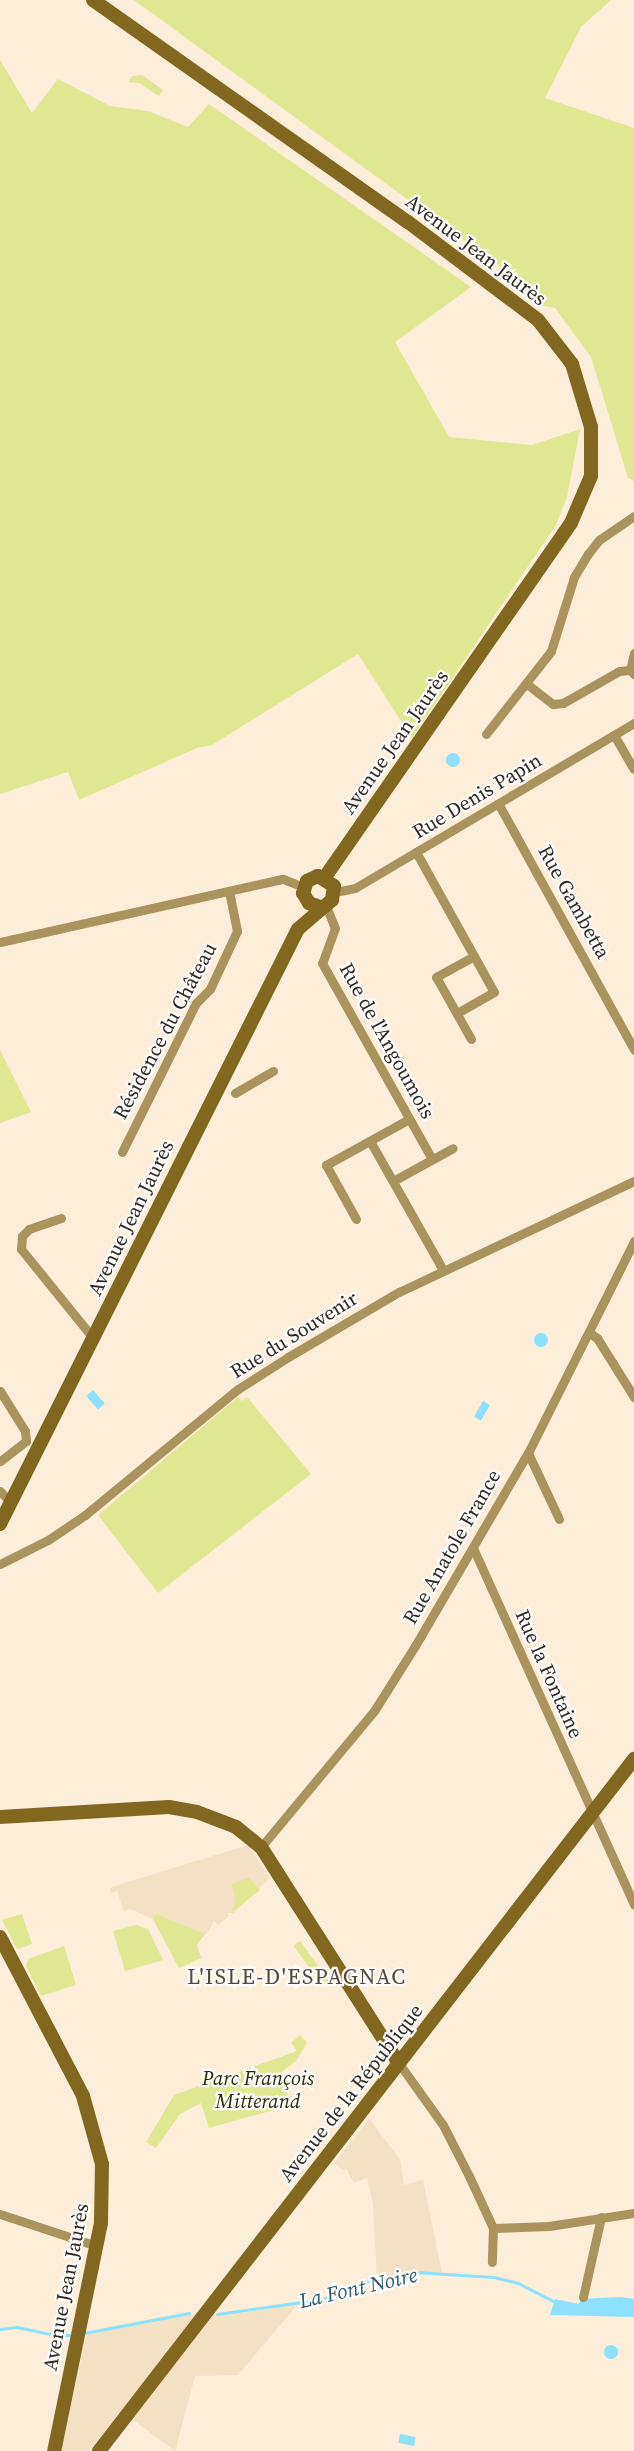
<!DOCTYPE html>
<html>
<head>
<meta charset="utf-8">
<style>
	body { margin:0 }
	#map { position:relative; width:634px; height:2451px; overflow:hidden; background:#fceed8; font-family:"Source Serif 4",serif }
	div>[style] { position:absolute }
	.built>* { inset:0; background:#f3e1c4 }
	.green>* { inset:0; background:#dfe793; transform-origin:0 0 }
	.water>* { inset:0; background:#8de1fd; transform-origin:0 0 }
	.round { border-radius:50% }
	.stream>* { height:3px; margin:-1.5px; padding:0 1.5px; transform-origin:1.5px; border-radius:1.5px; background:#8de1fd }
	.street>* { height:9px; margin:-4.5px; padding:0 4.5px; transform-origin:4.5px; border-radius:4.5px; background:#ab935d }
	.secondary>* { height:14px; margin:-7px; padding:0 7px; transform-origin:7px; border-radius:7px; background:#83661f }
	span { translate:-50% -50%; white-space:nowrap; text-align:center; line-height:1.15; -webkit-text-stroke:4.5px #fdfdfd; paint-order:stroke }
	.street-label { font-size:20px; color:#2e2921 }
	.park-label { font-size:20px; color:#292c05; font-style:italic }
	.water-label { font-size:21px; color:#2e5d6c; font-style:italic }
	.quarter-label { font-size:22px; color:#544937; letter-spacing:1.5px }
</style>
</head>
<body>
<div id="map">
	<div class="built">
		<i style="clip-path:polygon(248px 1845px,270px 1878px,234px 1913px,227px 1913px,229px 1916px,218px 1925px,214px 1920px,209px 1931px,197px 1942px,201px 1958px,179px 1968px,153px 1919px,130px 1909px,124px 1911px,117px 1891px,111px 1893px,110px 1888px,125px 1883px)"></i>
		<i style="clip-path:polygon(369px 2119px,400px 2159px,404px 2185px,423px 2180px,442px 2273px,415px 2272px,377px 2279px,373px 2203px,367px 2178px,354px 2183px,346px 2168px,343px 2170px,334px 2163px)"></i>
		<i style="clip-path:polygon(299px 2303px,238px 2375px,195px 2376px,175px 2451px,121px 2411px,89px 2451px,61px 2451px,87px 2332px,173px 2315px,242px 2313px)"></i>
	</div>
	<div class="green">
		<i style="clip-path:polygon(134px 0,611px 0,581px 27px,545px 98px,634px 128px,634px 481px,628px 478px,591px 357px,555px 308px,533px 304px,510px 274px)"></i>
		<i style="clip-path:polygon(0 60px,32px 113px,58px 79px,110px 106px,148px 111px,188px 127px,209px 104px,471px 287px,395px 342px,449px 437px,532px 445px,580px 429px,567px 497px,556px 525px,412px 738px,358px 654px,212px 745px,197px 748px,79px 800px,68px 772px,0 794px)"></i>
		<i style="clip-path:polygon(142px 75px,163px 90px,159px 96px,139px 83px,128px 82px,132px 76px)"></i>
		<i style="clip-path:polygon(0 1050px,31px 1112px,0 1123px)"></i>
		<i style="clip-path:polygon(238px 1397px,242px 1401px,247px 1397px,311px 1474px,158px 1593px,98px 1515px)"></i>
		<i style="clip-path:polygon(249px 1878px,260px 1890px,231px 1913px,236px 1899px,231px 1884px)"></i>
		<i style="clip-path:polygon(22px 1914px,32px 1944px,17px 1949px,2px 1920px)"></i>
		<i style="clip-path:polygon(156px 1914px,205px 1934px,196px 1946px,201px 1958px,179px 1968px,153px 1919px)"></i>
		<i style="clip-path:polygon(136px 1925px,148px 1929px,163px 1960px,125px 1971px,113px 1931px)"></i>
		<i style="left:300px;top:1941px;width:49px;height:8px;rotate:54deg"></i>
		<i style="clip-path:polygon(64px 1946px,76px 1985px,41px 1996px,26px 1966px,28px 1959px)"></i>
		<i style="clip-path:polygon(300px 2035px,307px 2043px,296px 2061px,279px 2074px,291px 2105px,209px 2128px,201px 2103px,180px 2114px,156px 2148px,146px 2142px,174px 2095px,297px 2051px,291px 2043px)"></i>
	</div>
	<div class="water">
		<i class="round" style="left:446px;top:753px;width:14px;height:14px"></i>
		<i class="round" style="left:534px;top:1333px;width:14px;height:14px"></i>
		<i style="left:93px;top:1390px;width:18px;height:9px;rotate:49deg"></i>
		<i style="left:483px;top:1401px;width:8px;height:18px;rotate:30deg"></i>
		<i style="clip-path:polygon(621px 2297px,634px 2299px,634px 2317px,550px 2315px,555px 2299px,579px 2304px,581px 2299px)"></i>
		<i class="round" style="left:604px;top:2345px;width:14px;height:14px"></i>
		<i style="left:400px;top:2434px;width:16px;height:9px;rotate:11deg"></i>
	</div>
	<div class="stream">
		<i style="left:217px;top:2314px;width:107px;rotate:-8.1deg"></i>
		<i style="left:323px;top:2299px;width:48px;rotate:-22.2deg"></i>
		<i style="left:367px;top:2281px;width:49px;rotate:-10.6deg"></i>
		<i style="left:415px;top:2272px;width:79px;rotate:3.6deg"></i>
		<i style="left:494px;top:2277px;width:25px;rotate:14deg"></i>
		<i style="left:518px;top:2283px;width:42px;rotate:27.2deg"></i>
		<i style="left:0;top:2329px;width:17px;rotate:-7deg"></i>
		<i style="left:17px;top:2327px;width:39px;rotate:12deg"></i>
		<i style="left:55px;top:2335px;width:20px"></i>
		<i style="left:84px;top:2333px;width:107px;rotate:-10.8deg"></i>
	</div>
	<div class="street">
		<i style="left:634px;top:653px;width:17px;rotate:103deg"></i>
		<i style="left:630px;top:670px;width:6px;rotate:45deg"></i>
		<i style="left:527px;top:684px;width:33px;rotate:38deg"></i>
		<i style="left:553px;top:704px;width:10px;rotate:-6deg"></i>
		<i style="left:563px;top:703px;width:64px;rotate:-29.7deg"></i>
		<i style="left:619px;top:671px;width:11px;rotate:-5deg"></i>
		<i style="left:486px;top:734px;width:105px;rotate:-51.9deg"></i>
		<i style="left:551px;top:651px;width:77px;rotate:-72.7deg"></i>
		<i style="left:574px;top:577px;width:27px;rotate:-59deg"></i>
		<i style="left:588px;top:554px;width:18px;rotate:-52deg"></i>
		<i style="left:599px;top:540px;width:42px;rotate:-34.4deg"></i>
		<i style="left:614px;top:735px;width:39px;rotate:60deg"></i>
		<i style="left:499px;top:805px;width:280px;rotate:61.1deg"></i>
		<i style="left:416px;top:852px;width:160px;rotate:60.9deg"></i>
		<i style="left:494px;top:992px;width:43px;rotate:150.4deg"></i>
		<i style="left:335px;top:892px;width:20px;rotate:-11deg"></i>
		<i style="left:355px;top:888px;width:324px;rotate:-30.6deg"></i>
		<i style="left:326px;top:906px;width:24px;rotate:68deg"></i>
		<i style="left:335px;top:928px;width:37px;rotate:110deg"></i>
		<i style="left:322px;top:963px;width:225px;rotate:60.7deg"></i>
		<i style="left:0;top:942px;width:290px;rotate:-12.6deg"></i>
		<i style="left:283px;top:879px;width:22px;rotate:21deg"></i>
		<i style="left:471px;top:1039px;width:71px;rotate:-119.4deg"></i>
		<i style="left:436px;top:977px;width:43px;rotate:-28.9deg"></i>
		<i style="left:235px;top:1093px;width:44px;rotate:-30.1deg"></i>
		<i style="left:370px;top:1141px;width:148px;rotate:60.5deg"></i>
		<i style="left:122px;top:1152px;width:166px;rotate:-63.6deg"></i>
		<i style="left:196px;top:1003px;width:20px;rotate:-45deg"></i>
		<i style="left:210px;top:989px;width:64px;rotate:-65deg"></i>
		<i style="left:237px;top:931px;width:41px;rotate:-101.3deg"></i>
		<i style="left:393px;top:1181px;width:68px;rotate:-28.8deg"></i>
		<i style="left:61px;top:1218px;width:34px;rotate:161deg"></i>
		<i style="left:29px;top:1229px;width:10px;rotate:135deg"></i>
		<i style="left:22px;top:1236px;width:13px;rotate:94deg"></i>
		<i style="left:21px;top:1249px;width:114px;rotate:51deg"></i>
		<i style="left:356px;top:1219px;width:62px;rotate:-119.1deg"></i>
		<i style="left:326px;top:1165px;width:95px;rotate:-29deg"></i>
		<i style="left:590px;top:1333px;width:9px;rotate:36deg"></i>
		<i style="left:597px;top:1338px;width:70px;rotate:57.9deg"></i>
		<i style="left:0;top:1391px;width:47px;rotate:58deg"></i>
		<i style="left:25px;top:1431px;width:10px;rotate:84deg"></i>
		<i style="left:26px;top:1441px;width:33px;rotate:142deg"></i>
		<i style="left:528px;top:1453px;width:73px;rotate:64.8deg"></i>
		<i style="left:0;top:1491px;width:16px;rotate:47deg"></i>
		<i style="left:474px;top:1550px;width:389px;rotate:65.7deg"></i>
		<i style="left:0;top:1564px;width:54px;rotate:-26.6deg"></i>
		<i style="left:48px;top:1540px;width:45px;rotate:-34deg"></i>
		<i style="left:85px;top:1515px;width:198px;rotate:-39.5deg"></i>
		<i style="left:238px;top:1389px;width:59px;rotate:-32.6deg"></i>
		<i style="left:288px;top:1357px;width:129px;rotate:-30.4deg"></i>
		<i style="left:399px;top:1292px;width:260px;rotate:-25.3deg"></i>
		<i style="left:261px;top:1847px;width:177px;rotate:-50.3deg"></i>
		<i style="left:374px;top:1711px;width:77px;rotate:-57.8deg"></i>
		<i style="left:415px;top:1646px;width:224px;rotate:-59.7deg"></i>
		<i style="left:528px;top:1453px;width:237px;rotate:-63.4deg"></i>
		<i style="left:398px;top:2062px;width:77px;rotate:54.5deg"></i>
		<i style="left:443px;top:2125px;width:57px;rotate:63deg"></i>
		<i style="left:469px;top:2176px;width:57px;rotate:65.2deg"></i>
		<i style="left:493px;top:2228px;width:34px;rotate:92deg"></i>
		<i style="left:0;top:2214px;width:102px;rotate:18.3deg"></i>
		<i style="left:493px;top:2228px;width:56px;rotate:-2deg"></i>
		<i style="left:549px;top:2226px;width:86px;rotate:-8.7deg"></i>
		<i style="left:583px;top:2297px;width:82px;rotate:-77.3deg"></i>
	</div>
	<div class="secondary">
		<i style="left:93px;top:0;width:385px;rotate:35.2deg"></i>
		<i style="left:408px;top:222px;width:163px;rotate:37deg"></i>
		<i style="left:538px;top:320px;width:56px;rotate:52.3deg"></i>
		<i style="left:572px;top:364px;width:66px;rotate:73.2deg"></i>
		<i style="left:591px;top:427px;width:49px;rotate:90deg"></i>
		<i style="left:591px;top:476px;width:51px;rotate:113.1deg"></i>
		<i style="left:571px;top:523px;width:431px;rotate:124.8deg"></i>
		<i style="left:0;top:1524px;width:665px;rotate:-63.4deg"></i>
		<i style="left:298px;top:929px;width:45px;rotate:-40.5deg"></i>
		<i style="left:332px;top:900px;width:14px;rotate:-82deg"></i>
		<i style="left:334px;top:886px;width:19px;rotate:-148deg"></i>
		<i style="left:318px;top:876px;width:12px;rotate:156deg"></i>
		<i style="left:307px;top:881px;width:13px;rotate:108deg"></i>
		<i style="left:303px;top:893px;width:12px;rotate:59deg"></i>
		<i style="left:309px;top:903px;width:12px;rotate:20deg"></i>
		<i style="left:0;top:1817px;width:169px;rotate:-3.4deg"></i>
		<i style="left:169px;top:1807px;width:28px;rotate:10deg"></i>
		<i style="left:197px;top:1812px;width:42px;rotate:21deg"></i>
		<i style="left:236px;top:1827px;width:32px;rotate:39deg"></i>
		<i style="left:261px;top:1847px;width:255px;rotate:57.5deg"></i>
		<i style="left:0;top:1937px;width:179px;rotate:62.4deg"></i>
		<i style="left:83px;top:2096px;width:71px;rotate:74.4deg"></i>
		<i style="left:102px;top:2164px;width:59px;rotate:91deg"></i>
		<i style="left:101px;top:2223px;width:233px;rotate:101.6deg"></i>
		<i style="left:99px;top:2451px;width:875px;rotate:-52.29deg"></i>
	</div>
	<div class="street-label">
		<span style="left:476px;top:250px;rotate:37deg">Avenue Jean Jaurès</span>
		<span style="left:395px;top:742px;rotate:-55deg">Avenue Jean Jaurès</span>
		<span style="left:477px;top:796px;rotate:-31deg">Rue Denis Papin</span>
		<span style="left:574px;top:902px;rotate:61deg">Rue Gambetta</span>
		<span style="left:165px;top:1031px;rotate:-62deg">Résidence du Château</span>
		<span style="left:387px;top:1041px;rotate:61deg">Rue de l'Angoumois</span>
		<span style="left:131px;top:1218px;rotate:-64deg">Avenue Jean Jaurès</span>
		<span style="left:294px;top:1335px;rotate:-32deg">Rue du Souvenir</span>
		<span style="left:452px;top:1547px;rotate:-60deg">Rue Anatole France</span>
		<span style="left:549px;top:1674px;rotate:66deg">Rue la Fontaine</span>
		<span style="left:351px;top:2093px;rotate:-52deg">Avenue de la République</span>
		<span style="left:66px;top:2287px;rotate:-79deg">Avenue Jean Jaurès</span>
	</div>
	<div class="park-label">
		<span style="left:258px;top:2090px">Parc François<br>Mitterand</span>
	</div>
	<div class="water-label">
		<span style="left:358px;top:2288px;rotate:-13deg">La Font Noire</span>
	</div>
	<div class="quarter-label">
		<span style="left:297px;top:1977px">L'ISLE-D'ESPAGNAC</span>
	</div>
</div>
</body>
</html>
